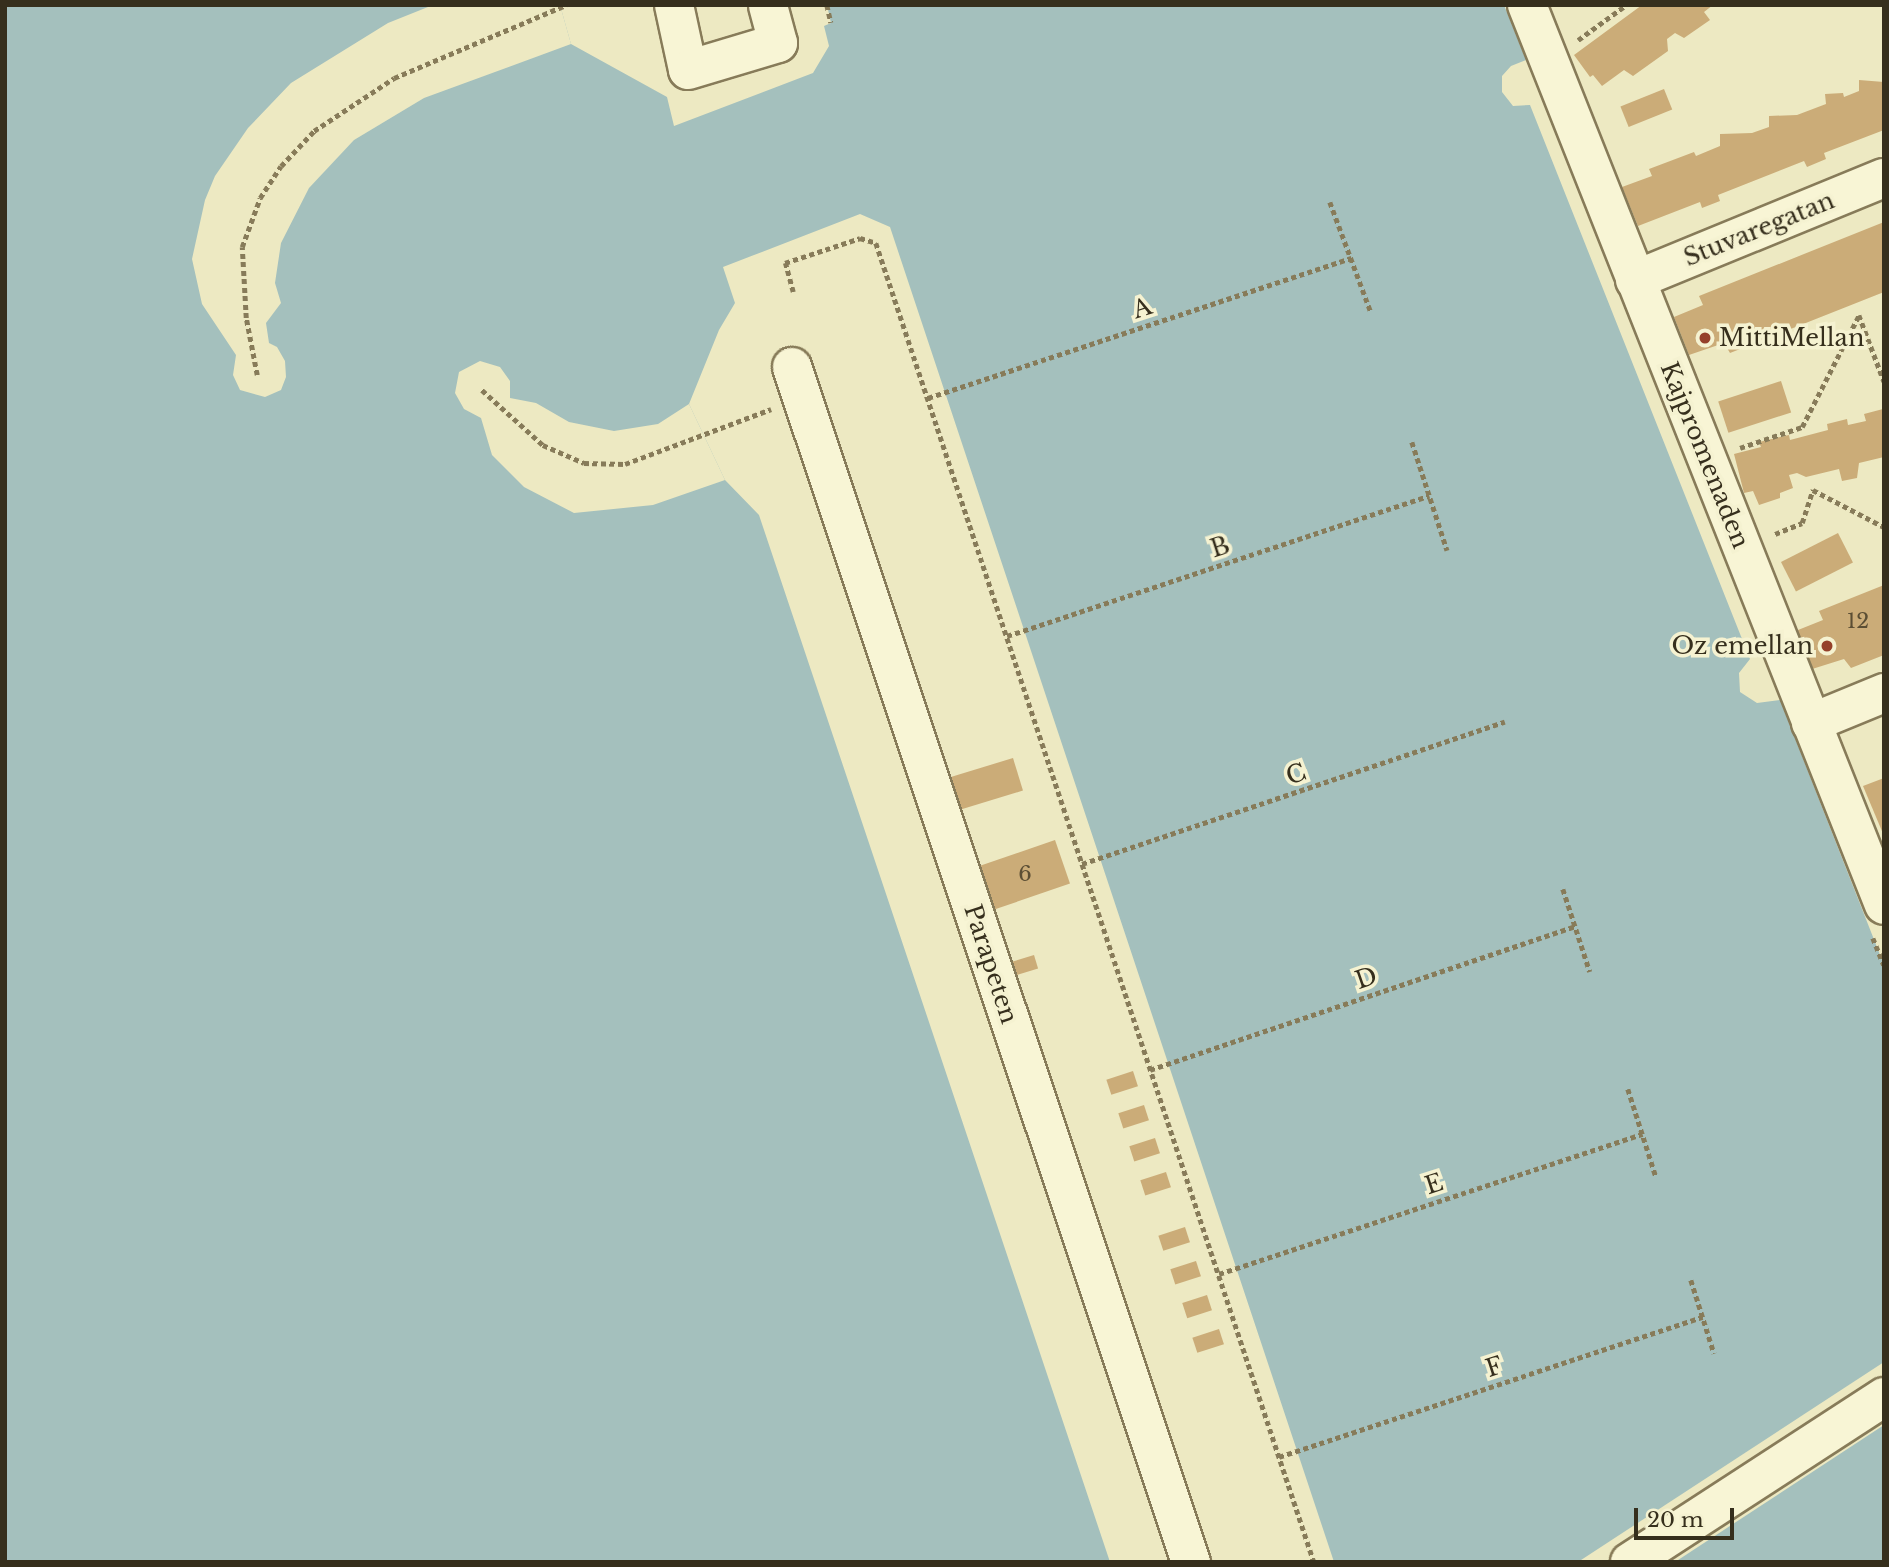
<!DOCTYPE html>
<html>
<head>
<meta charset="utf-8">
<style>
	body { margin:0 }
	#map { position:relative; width:1889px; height:1567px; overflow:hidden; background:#ede9c2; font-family:"Libre Baskerville",serif }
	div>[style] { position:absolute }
	.water>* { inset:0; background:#a4c0bd }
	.pier>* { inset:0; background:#ede9c2 }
	.building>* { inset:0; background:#cbac78; transform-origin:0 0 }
	.path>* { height:4.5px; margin-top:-2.25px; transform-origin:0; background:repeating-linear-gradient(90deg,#877b59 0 5px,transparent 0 8.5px) }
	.roads { filter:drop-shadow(2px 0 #877b59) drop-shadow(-2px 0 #877b59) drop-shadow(0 2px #877b59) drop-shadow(0 -2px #877b59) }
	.minor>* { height:38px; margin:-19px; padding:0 19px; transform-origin:19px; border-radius:19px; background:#f8f5d5 }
	.dots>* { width:19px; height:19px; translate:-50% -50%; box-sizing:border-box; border:4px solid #f5f2d1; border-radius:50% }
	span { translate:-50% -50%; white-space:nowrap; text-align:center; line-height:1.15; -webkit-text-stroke:7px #f5f2d1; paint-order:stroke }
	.number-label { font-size:21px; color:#5b4e34 }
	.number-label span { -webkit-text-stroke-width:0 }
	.street-label { font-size:24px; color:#362f1d }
	.poi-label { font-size:24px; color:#362f1d }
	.left { translate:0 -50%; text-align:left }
	.right { translate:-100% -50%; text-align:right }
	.frame { position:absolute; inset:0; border:7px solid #362f1d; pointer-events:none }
	.scale { position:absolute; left:1634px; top:1508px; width:100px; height:32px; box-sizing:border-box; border:4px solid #362f1d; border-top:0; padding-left:9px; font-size:21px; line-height:24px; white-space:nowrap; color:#362f1d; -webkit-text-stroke:5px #f5f2d1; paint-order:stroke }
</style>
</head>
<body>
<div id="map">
	<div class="water">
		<i style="clip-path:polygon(5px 5px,560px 5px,571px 44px,667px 97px,674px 126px,813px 73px,829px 46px,824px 26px,831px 23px,827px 5px,1504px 5px,1526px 60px,1511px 66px,1502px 76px,1502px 92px,1513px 106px,1530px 105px,1750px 659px,1739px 673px,1740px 692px,1757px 703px,1780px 700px,1884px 965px,1884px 1562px,1334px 1562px,890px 227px,860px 214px,723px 267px,735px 303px,719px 330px,689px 404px,725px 480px,759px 515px,1110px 1562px,5px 1562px)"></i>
	</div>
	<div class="pier">
		<i style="clip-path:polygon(433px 5px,560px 5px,571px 44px,424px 98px,354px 140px,309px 188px,281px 243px,275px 283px,281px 303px,266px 323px,269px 343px,277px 347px,285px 361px,286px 377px,281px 390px,265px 397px,240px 390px,233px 375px,236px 355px,202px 304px,192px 259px,205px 200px,215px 176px,248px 128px,291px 83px,388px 23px)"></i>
		<i style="clip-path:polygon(480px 361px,500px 367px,510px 381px,510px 398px,536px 403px,569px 422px,614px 431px,658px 424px,689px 404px,725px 480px,653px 505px,574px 513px,524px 487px,492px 455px,481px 418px,464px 409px,455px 393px,459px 372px)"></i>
		<i style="clip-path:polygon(1884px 1362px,1884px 1425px,1675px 1562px,1578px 1562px)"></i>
	</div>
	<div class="building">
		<i style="clip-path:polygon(1642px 5px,1713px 5px,1704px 12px,1710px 20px,1684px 38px,1675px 33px,1667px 39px,1668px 51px,1633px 76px,1624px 70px,1602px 86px,1593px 75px,1590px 77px,1574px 55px)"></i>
		<i style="clip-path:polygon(1859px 80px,1884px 82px,1884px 130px,1824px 153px,1826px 159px,1807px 167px,1804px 161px,1718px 195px,1720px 201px,1702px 208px,1700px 202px,1638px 226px,1622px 187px,1652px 176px,1649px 169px,1694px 152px,1696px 156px,1720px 146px,1720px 134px,1752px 133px,1769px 127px,1769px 116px,1797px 115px,1826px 104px,1825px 94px,1843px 93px,1844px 97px,1859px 91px)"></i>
		<i style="left:1664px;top:89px;width:22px;height:47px;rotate:68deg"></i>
		<i style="clip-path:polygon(1884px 222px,1884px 292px,1730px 353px,1724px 343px,1689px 355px,1674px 317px,1703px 305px,1699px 296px)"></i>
		<i style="left:1781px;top:381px;width:33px;height:66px;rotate:72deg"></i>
		<i style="clip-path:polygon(1883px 409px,1884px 457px,1859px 463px,1857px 478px,1842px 481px,1839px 469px,1806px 477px,1797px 473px,1789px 475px,1793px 488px,1780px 493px,1780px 498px,1759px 505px,1753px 491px,1744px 493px,1734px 454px,1761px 447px,1759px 442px,1789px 435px,1790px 440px,1828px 430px,1827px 424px,1847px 419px,1848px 425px,1866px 421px,1864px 414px)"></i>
		<i style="left:1838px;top:533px;width:33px;height:64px;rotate:63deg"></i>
		<i style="clip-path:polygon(1884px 585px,1884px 655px,1851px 668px,1844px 659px,1809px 670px,1793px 632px,1823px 620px,1819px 611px)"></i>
		<i style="left:1013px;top:758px;width:34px;height:65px;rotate:73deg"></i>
		<i style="clip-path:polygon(1884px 778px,1884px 836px,1863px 786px)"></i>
		<i style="left:1055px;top:840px;width:46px;height:80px;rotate:71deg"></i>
		<i style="left:1034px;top:955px;width:14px;height:24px;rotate:73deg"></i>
		<i style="left:1133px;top:1071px;width:16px;height:28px;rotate:72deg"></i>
		<i style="left:1144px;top:1105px;width:16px;height:27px;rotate:72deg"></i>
		<i style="left:1155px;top:1138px;width:16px;height:27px;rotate:72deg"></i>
		<i style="left:1166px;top:1172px;width:16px;height:27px;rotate:72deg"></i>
		<i style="left:1185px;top:1227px;width:16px;height:28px;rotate:72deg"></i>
		<i style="left:1196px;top:1261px;width:16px;height:27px;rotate:72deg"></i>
		<i style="left:1207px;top:1295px;width:16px;height:26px;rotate:72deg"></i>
		<i style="left:1219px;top:1329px;width:16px;height:28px;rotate:72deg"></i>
	</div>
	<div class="path">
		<i style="left:827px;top:5px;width:18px;rotate:77deg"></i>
		<i style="left:1578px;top:40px;width:59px;rotate:-36.1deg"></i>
		<i style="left:1330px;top:202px;width:117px;rotate:69.6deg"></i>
		<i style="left:793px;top:292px;width:30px;rotate:-105deg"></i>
		<i style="left:785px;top:263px;width:79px;rotate:-18.4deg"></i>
		<i style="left:860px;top:238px;width:17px;rotate:17deg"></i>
		<i style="left:876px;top:243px;width:1390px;rotate:71.63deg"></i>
		<i style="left:257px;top:375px;width:58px;rotate:-100.9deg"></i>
		<i style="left:246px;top:318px;width:71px;rotate:-93.2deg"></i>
		<i style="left:242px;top:247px;width:52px;rotate:-69.8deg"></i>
		<i style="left:260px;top:198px;width:38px;rotate:-57deg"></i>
		<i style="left:281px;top:166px;width:48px;rotate:-46.7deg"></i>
		<i style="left:314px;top:131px;width:96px;rotate:-33.5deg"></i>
		<i style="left:394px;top:78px;width:187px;rotate:-23deg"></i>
		<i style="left:482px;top:390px;width:82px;rotate:42deg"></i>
		<i style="left:543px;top:445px;width:45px;rotate:23.7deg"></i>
		<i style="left:584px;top:463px;width:41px;rotate:1.4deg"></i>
		<i style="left:625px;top:464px;width:156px;rotate:-20.6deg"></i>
		<i style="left:928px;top:398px;width:446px;rotate:-18.3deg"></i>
		<i style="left:1412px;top:442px;width:114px;rotate:72deg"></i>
		<i style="left:1740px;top:448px;width:65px;rotate:-18.7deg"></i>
		<i style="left:1802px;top:427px;width:126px;rotate:-63deg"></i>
		<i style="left:1859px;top:315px;width:71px;rotate:69.3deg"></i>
		<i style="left:1775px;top:534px;width:29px;rotate:-22deg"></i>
		<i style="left:1802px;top:523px;width:35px;rotate:-72deg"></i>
		<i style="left:1813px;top:490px;width:80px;rotate:27.5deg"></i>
		<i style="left:1007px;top:636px;width:445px;rotate:-18.4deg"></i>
		<i style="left:1082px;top:864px;width:446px;rotate:-18.6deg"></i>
		<i style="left:1563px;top:889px;width:87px;rotate:72deg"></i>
		<i style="left:1873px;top:938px;width:29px;rotate:68deg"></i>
		<i style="left:1150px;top:1070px;width:449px;rotate:-18.7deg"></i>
		<i style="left:1628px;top:1089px;width:92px;rotate:72.3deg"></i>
		<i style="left:1219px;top:1274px;width:446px;rotate:-18.3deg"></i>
		<i style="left:1691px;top:1280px;width:77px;rotate:72.5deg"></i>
		<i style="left:1279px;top:1457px;width:446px;rotate:-18.3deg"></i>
	</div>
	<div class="roads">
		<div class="minor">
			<i style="left:674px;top:5px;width:66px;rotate:77.8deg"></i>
			<i style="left:688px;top:70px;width:94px;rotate:-16.7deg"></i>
			<i style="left:778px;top:43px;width:39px;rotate:-105deg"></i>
			<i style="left:1527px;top:5px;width:968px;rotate:68.36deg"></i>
			<i style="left:1635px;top:280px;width:269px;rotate:-22.3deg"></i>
			<i style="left:792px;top:367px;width:1260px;rotate:71.54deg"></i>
			<i style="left:1811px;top:723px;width:79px;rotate:-22.3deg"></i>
			<i style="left:1630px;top:1562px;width:303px;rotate:-33deg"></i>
		</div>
	</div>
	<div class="dots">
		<i style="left:1705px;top:338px;background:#95402a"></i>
		<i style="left:1827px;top:646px;background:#95402a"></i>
	</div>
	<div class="number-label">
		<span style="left:1858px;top:621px">12</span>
		<span style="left:1025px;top:874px">6</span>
	</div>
	<div class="street-label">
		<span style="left:1759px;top:229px;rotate:-22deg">Stuvaregatan</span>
		<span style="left:1142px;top:308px;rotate:-18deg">A</span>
		<span style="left:1705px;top:455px;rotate:68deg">Kajpromenaden</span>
		<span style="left:1220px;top:547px;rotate:-18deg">B</span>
		<span style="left:1296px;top:774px;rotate:-19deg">C</span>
		<span style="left:991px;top:964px;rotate:72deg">Parapeten</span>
		<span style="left:1366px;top:978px;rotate:-19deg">D</span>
		<span style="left:1434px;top:1184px;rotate:-18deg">E</span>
		<span style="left:1494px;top:1367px;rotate:-18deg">F</span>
	</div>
	<div class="poi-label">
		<span class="left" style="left:1719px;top:338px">MittiMellan</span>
		<span class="right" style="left:1813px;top:646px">Oz emellan</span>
	</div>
	<div class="frame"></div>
	<div class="scale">20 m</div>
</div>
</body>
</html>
